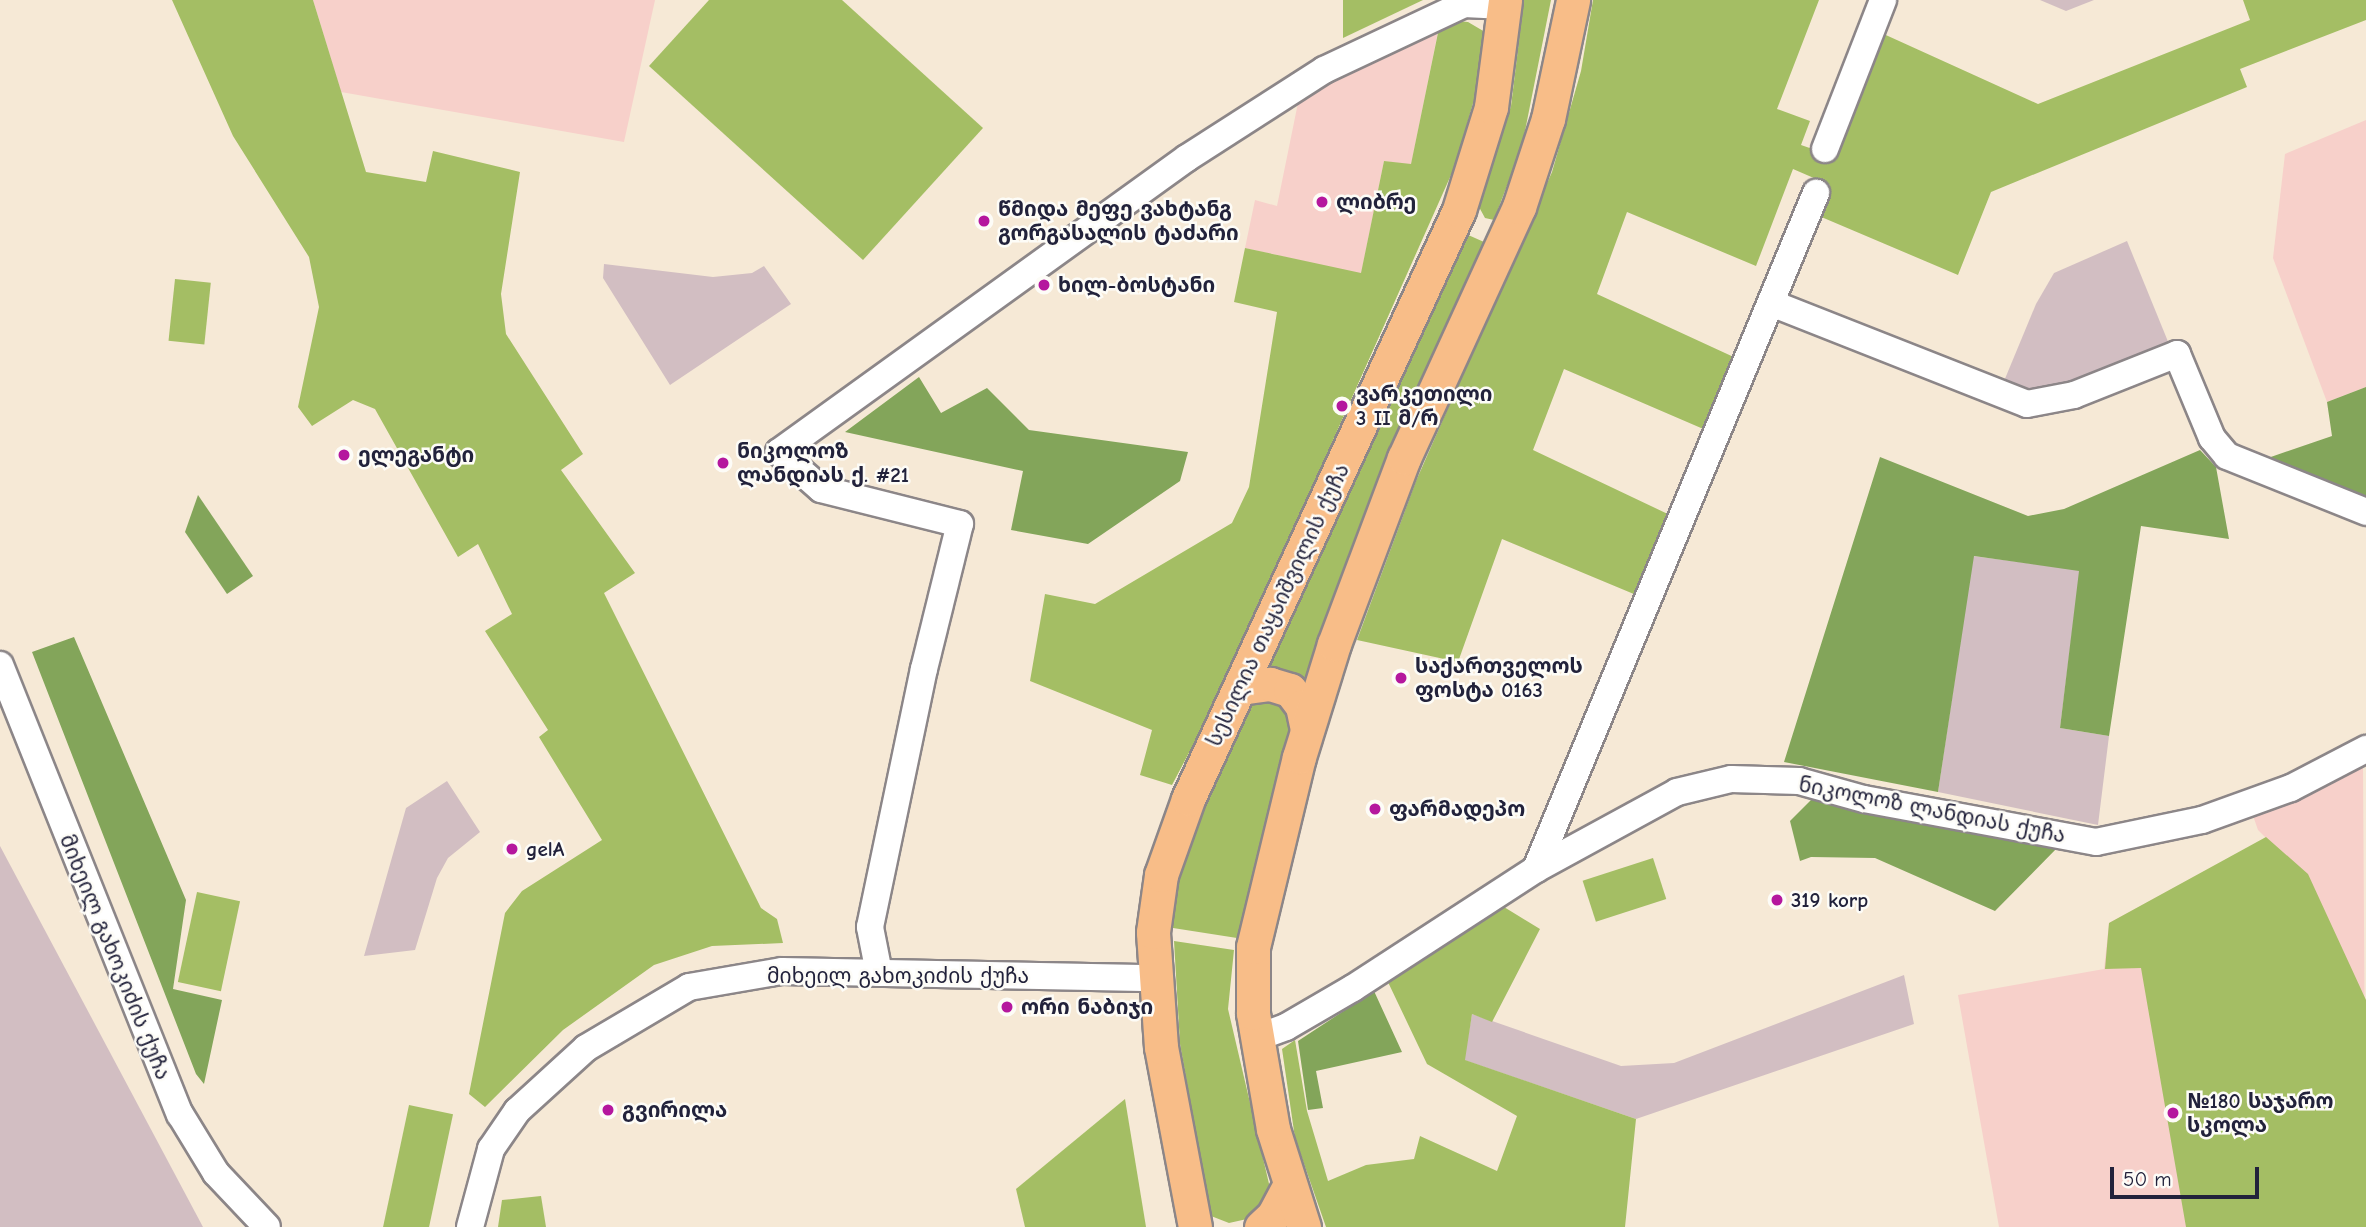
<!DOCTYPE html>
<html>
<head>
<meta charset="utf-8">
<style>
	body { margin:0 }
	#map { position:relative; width:2366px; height:1227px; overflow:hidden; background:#f6e9d6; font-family:"Comic Neue","Noto Sans Georgian",sans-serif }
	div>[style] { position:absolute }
	.built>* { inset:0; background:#f7d0ca }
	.industrial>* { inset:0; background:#d2bec2 }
	.green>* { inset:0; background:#a4be64; transform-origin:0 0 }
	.forest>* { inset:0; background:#83a55a }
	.roads { filter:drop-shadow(2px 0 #8c8688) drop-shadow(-2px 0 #8c8688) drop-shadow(0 2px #8c8688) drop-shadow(0 -2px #8c8688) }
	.minor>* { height:26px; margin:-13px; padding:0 13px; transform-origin:13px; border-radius:13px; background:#fff }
	.major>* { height:33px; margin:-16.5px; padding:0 16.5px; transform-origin:16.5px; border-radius:16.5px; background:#f8bd88 }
	.dots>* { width:19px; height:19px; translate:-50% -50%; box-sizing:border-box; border:4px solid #fdfcf7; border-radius:50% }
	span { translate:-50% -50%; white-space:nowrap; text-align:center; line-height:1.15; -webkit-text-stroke:5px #fdfcf7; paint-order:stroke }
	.poi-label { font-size:21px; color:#22223b; font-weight:700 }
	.left { translate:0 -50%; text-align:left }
	.street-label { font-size:21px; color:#22223b }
	.scale { position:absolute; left:2110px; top:1167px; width:149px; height:32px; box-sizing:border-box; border:4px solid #22223b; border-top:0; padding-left:9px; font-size:21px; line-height:24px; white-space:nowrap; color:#22223b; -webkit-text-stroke:5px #fdfcf7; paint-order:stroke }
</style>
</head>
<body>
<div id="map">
	<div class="built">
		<i style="clip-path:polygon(313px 0,655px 0,624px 142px,341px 92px)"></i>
		<i style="clip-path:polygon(1439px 27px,1411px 165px,1384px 161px,1361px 274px,1245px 248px,1255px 200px,1277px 206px,1300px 93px)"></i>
		<i style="clip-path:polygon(2366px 120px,2366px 387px,2327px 402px,2273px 258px,2285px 154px)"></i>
		<i style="clip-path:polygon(2363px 766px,2366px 1227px,1999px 1227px,1958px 995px,2104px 969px,2109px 923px,2266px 838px,2258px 830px,2251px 810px)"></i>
	</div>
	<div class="industrial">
		<i style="clip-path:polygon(2040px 0,2094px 0,2066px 11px)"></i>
		<i style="clip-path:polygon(2127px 241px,2169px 344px,2056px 393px,2030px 397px,2002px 386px,2036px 304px,2054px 273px)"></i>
		<i style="clip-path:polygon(604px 264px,713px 277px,752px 273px,764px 266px,791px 304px,670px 385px,603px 278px)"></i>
		<i style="clip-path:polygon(1973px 556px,2080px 570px,2060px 728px,2109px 736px,2098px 825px,1938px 792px)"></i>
		<i style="clip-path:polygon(447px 781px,480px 832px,448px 858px,437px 878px,415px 950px,364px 956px,406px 808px)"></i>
		<i style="clip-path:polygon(0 846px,203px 1227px,0 1227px)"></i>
		<i style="clip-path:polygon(1904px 975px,1914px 1024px,1636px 1119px,1464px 1060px,1472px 1014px,1621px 1066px,1674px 1063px)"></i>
	</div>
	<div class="green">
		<i style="clip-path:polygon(172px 0,313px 0,366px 172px,426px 182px,433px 151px,520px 172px,501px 294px,506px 334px,583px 454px,561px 470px,635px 573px,604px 593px,761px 908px,777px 919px,783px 943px,712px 946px,654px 965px,563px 1030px,485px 1107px,469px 1094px,505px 913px,522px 891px,602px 840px,539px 737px,548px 730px,485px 631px,512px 614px,478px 544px,458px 557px,375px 409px,353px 400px,312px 426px,298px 407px,319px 307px,309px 257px,233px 136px)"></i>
		<i style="clip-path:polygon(709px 0,842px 0,983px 128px,863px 260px,649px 66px)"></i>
		<i style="clip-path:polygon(1343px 0,1423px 0,1343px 38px)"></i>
		<i style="clip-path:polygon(1524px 0,1551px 0,1522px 146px,1494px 220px,1485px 218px,1479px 207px,1511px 106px)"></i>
		<i style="clip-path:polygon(1593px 0,1819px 0,1777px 109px,1810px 121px,1801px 145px,1827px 154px,1877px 31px,2038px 104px,2250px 20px,2243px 0,2366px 0,2366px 20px,2240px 69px,2247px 87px,1991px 192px,1958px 275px,1819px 216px,1830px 185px,1793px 169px,1756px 266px,1627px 212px,1597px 294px,1738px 359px,1708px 431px,1564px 369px,1533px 450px,1672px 516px,1641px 597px,1502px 539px,1458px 662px,1357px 640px,1416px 481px,1552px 172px,1581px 71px)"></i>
		<i style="clip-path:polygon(1435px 19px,1468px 22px,1485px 32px,1488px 51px,1455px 166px,1221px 692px,1172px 785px,1140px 775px,1152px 730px,1030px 681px,1045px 594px,1095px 604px,1232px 523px,1249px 487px,1277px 312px,1234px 302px,1245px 248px,1361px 273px,1384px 161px,1411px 164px,1439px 28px)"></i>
		<i style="clip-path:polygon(1466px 234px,1484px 242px,1355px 543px,1306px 680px,1269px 666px)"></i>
		<i style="left:175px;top:279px;width:36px;height:62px;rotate:6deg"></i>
		<i style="clip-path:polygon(1261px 700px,1282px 707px,1289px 714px,1292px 730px,1237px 938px,1173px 928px,1172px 902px,1198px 819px,1249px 704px)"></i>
		<i style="clip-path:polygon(2266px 837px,2308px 874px,2366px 1000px,2366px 1227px,2186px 1227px,2141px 968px,2105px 969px,2109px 923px)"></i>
		<i style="left:1653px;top:858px;width:43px;height:74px;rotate:72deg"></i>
		<i style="left:197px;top:892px;width:44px;height:92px;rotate:12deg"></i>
		<i style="clip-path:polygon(1504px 907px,1540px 929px,1492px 1022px,1472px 1014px,1465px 1060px,1636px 1119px,1625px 1227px,1326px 1227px,1295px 1138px,1282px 1049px,1295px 1040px,1307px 1111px,1328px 1181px,1366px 1165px,1414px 1159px,1420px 1136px,1497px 1171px,1517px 1116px,1427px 1064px,1387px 980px)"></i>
		<i style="clip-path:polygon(1174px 941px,1234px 950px,1228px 1009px,1270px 1188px,1261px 1209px,1247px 1219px,1229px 1223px,1211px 1216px,1180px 1044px)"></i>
		<i style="clip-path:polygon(1125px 1099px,1146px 1227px,1025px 1227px,1016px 1189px)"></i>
		<i style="left:409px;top:1105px;width:45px;height:125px;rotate:12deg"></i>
		<i style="clip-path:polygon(541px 1196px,546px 1227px,498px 1227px,502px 1200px)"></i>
	</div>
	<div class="forest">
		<i style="clip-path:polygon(919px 377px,941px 413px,987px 388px,1029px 430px,1188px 452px,1180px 481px,1088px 544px,1011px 530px,1023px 471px,845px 432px)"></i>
		<i style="clip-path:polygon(2366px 387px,2366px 500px,2265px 459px,2332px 436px,2327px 402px)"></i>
		<i style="clip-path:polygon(2200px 450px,2216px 467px,2229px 539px,2141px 526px,2109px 736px,2060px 728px,2079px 571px,1974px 556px,1938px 792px,1784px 762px,1880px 457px,2028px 516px,2064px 509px)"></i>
		<i style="clip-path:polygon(198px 495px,253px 576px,227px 594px,185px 532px)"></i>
		<i style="clip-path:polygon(74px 637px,186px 900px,173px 989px,222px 1000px,204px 1084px,196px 1074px,32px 652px)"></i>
		<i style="clip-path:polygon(1816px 795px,2058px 847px,1995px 911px,1875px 858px,1811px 857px,1800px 861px,1790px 821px)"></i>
		<i style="clip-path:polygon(1374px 991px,1402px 1052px,1316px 1071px,1323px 1108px,1308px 1110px,1298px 1041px)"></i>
	</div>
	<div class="roads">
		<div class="minor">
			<i style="left:1825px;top:149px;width:160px;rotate:-68.7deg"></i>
			<i style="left:1771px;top:303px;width:275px;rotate:21.5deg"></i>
			<i style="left:2027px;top:404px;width:48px;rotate:-10.8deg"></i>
			<i style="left:2074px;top:395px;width:111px;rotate:-21.7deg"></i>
			<i style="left:2177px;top:354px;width:91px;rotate:67.4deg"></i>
			<i style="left:2212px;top:438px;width:23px;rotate:50deg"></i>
			<i style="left:2227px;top:456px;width:150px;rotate:21.9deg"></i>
			<i style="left:0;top:665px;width:484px;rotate:68.2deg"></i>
			<i style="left:180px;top:1114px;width:69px;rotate:58.6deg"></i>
			<i style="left:216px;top:1173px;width:74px;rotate:46.6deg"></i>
			<i style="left:1536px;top:869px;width:732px;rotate:-67.5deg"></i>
			<i style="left:879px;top:973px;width:47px;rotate:-101.1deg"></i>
			<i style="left:870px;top:927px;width:264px;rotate:-78.2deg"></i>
			<i style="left:924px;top:669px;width:149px;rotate:-76.1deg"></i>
			<i style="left:960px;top:524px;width:143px;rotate:-165.9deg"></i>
			<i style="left:821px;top:489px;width:56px;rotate:-138.6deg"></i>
			<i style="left:779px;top:452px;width:503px;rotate:-35.78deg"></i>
			<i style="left:1187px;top:158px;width:163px;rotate:-32.7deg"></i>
			<i style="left:1324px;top:70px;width:155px;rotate:-25.2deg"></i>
			<i style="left:1464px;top:4px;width:41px;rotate:2.8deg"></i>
			<i style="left:1256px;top:1038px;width:32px;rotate:-20deg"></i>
			<i style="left:1286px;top:1027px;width:78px;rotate:-30.2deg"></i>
			<i style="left:1353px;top:988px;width:218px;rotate:-33deg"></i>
			<i style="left:1536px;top:869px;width:161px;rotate:-28.6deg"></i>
			<i style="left:1677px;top:792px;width:56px;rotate:-13.5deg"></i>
			<i style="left:1731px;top:779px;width:68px;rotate:1.7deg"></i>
			<i style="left:1799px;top:781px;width:67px;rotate:15.5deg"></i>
			<i style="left:1864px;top:799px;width:236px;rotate:10.5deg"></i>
			<i style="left:2096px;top:842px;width:108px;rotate:-11.7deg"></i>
			<i style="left:2202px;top:820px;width:95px;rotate:-19.8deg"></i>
			<i style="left:2291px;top:788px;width:85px;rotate:-27.5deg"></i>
			<i style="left:470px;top:1227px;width:81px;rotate:-74.9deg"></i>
			<i style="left:491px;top:1149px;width:46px;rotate:-55.6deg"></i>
			<i style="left:517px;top:1111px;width:93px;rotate:-42.4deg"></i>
			<i style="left:586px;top:1048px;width:120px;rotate:-30.6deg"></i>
			<i style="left:689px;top:987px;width:94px;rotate:-9.8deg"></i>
			<i style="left:782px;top:971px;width:373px;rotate:1.1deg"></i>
		</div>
		<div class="major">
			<i style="left:1240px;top:688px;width:30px;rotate:-8deg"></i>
			<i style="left:1270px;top:684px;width:21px;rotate:17deg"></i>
			<i style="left:1290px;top:690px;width:20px;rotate:53deg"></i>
			<i style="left:1302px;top:706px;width:24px;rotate:78deg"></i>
			<i style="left:1195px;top:1227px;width:183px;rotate:-100.7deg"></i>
			<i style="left:1161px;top:1047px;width:115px;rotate:-94deg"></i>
			<i style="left:1153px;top:932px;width:58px;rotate:-82deg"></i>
			<i style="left:1161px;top:875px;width:81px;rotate:-70.4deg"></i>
			<i style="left:1188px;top:799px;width:648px;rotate:-65.29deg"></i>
			<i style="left:1459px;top:210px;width:108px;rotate:-72.7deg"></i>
			<i style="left:1491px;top:107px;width:108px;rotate:-82.5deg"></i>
			<i style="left:1261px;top:1227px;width:16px;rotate:-43deg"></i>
			<i style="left:1273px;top:1216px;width:32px;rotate:-62deg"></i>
			<i style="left:1304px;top:1227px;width:103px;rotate:-107.6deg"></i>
			<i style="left:1273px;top:1129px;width:118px;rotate:-99.8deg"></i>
			<i style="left:1253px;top:1013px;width:66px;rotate:-90deg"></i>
			<i style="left:1253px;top:947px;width:195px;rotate:-76.4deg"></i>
			<i style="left:1299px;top:757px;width:118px;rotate:-72.8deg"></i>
			<i style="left:1334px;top:644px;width:199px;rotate:-69.4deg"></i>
			<i style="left:1404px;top:458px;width:276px;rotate:-65.4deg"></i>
			<i style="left:1519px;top:207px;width:93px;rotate:-71.8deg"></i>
			<i style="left:1548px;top:119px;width:122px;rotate:-78.1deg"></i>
		</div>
	</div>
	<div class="dots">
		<i style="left:1322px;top:202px;background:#b5179e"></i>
		<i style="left:984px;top:221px;background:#b5179e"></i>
		<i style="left:1044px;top:285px;background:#b5179e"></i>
		<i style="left:1342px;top:406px;background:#b5179e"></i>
		<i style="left:344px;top:455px;background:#b5179e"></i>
		<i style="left:723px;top:463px;background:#b5179e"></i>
		<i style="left:1401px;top:678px;background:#b5179e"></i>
		<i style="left:1375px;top:809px;background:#b5179e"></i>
		<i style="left:512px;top:849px;background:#b5179e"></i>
		<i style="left:1777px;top:900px;background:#b5179e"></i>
		<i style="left:1007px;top:1007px;background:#b5179e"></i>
		<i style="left:608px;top:1110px;background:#b5179e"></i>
		<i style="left:2173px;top:1113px;background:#b5179e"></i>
	</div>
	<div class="poi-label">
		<span class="left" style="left:1336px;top:202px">ლიბრე</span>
		<span class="left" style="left:998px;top:221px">წმიდა მეფე ვახტანგ<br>გორგასალის ტაძარი</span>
		<span class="left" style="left:1058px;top:285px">ხილ-ბოსტანი</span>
		<span class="left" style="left:1356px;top:406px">ვარკეთილი<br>3 II მ/რ</span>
		<span class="left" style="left:737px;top:463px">ნიკოლოზ<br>ლანდიას ქ. #21</span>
		<span class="left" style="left:358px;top:455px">ელეგანტი</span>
		<span class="left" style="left:1415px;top:678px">საქართველოს<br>ფოსტა 0163</span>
		<span class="left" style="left:1389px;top:809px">ფარმადეპო</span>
		<span class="left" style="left:526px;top:849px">gelA</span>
		<span class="left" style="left:1791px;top:900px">319 korp</span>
		<span class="left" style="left:1021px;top:1007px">ორი ნაბიჯი</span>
		<span class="left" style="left:2187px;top:1113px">№180 საჯარო<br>სკოლა</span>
		<span class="left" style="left:622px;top:1110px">გვირილა</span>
	</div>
	<div class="street-label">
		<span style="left:1278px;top:605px;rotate:-65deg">სესილია თაყაიშვილის ქუჩა</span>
		<span style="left:1932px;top:810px;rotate:11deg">ნიკოლოზ ლანდიას ქუჩა</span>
		<span style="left:115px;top:957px;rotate:68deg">მიხეილ გახოკიძის ქუჩა</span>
		<span style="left:898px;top:976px">მიხეილ გახოკიძის ქუჩა</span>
	</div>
	<div class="scale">50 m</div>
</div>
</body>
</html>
